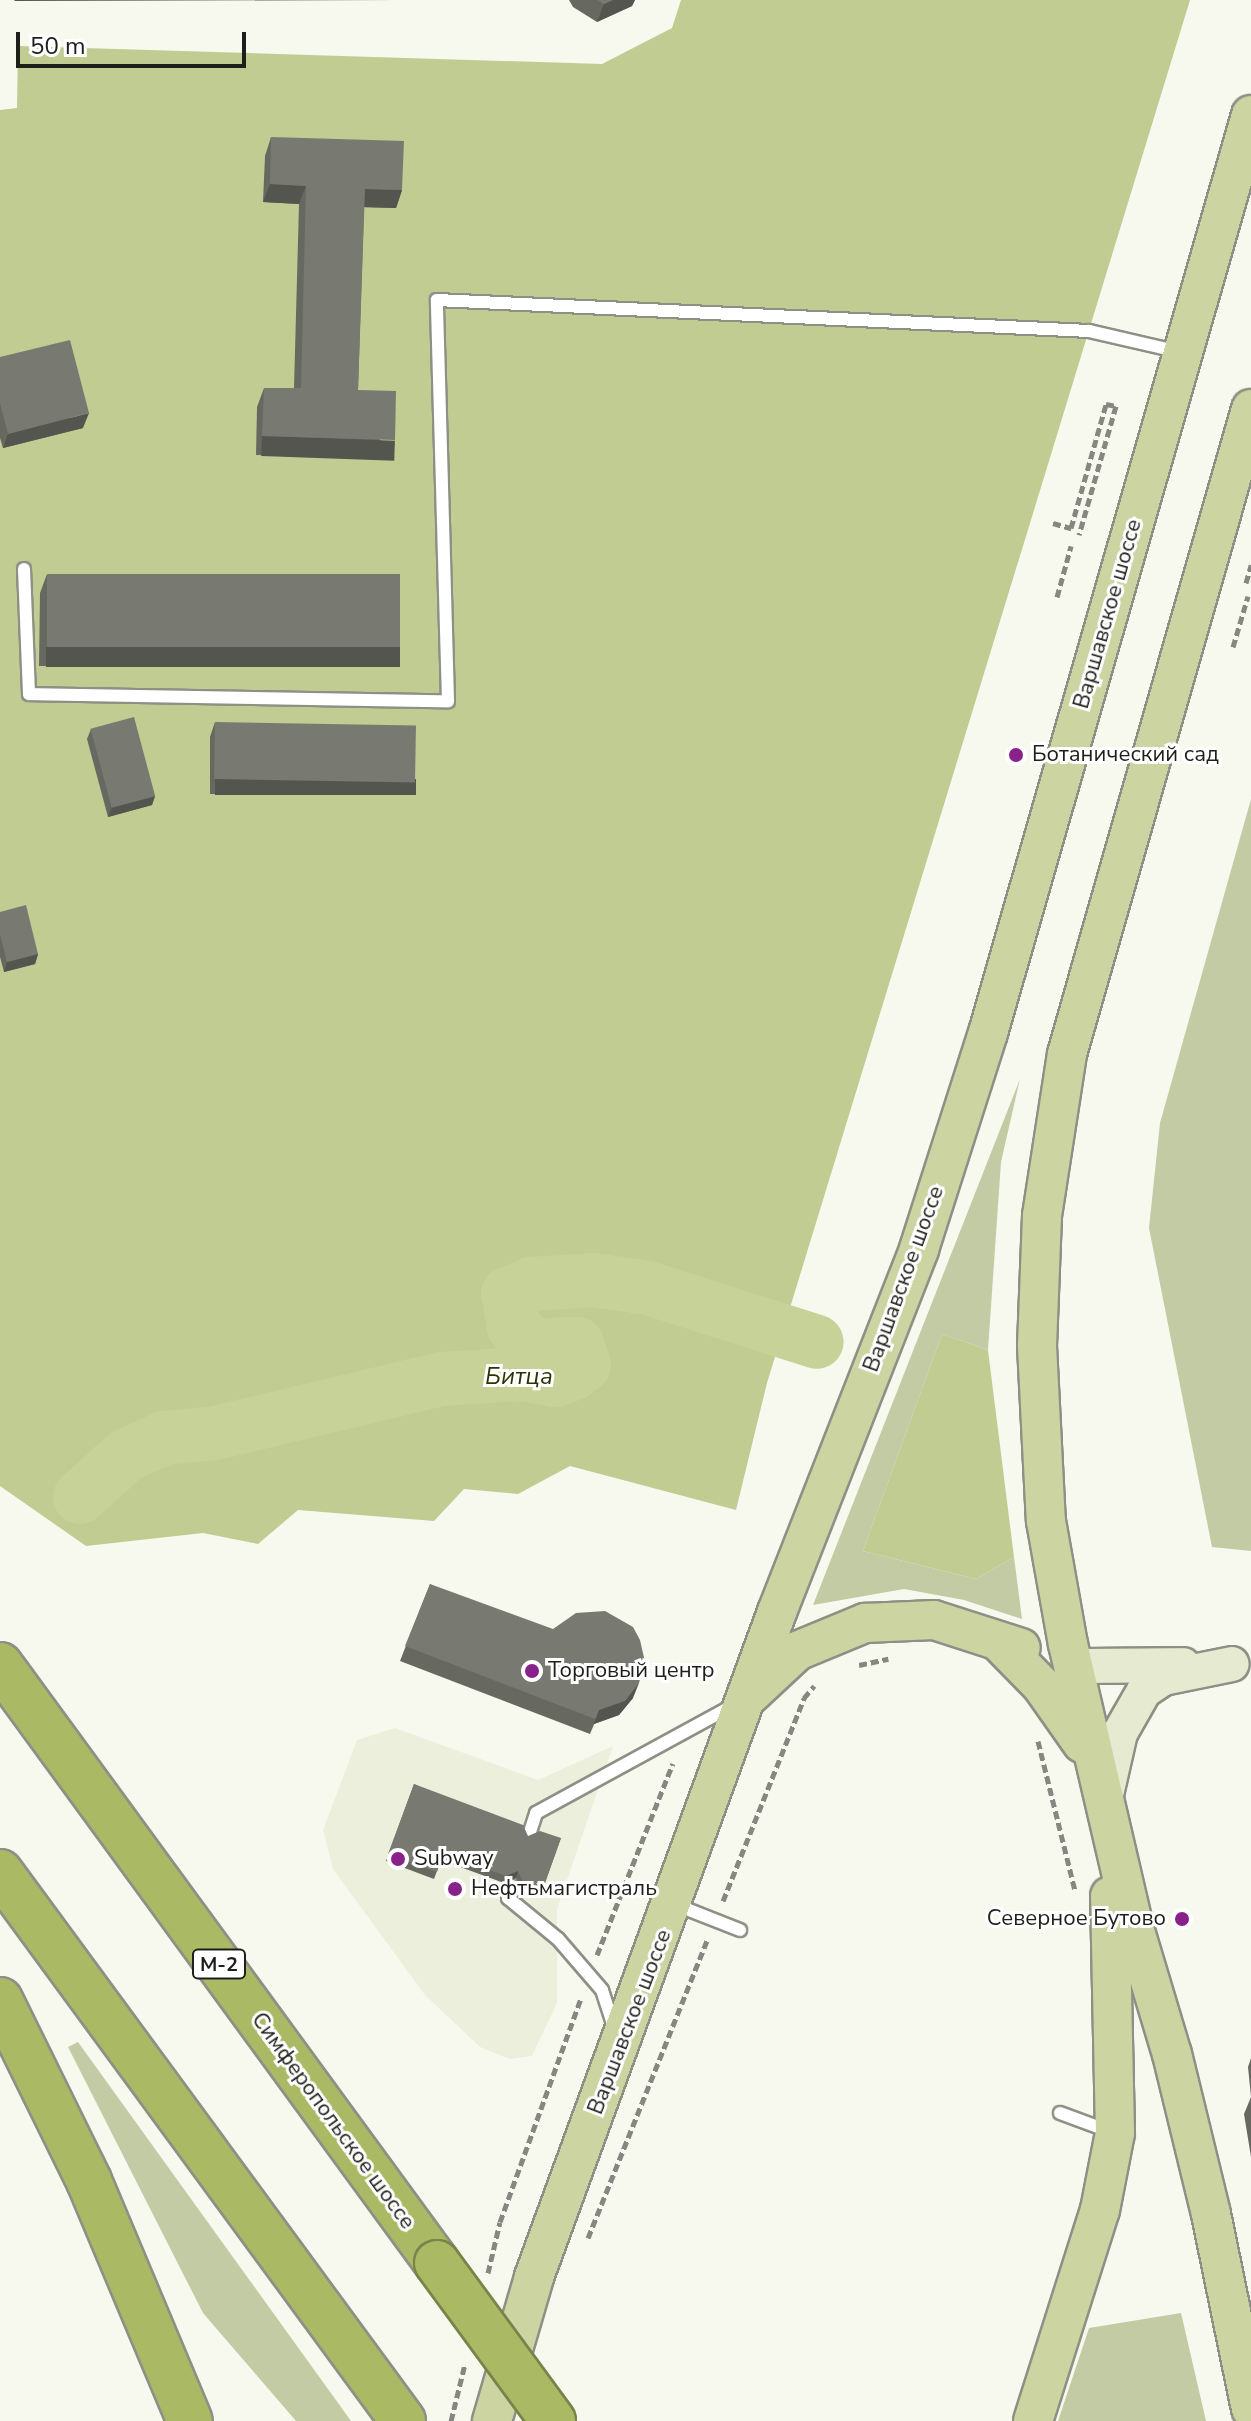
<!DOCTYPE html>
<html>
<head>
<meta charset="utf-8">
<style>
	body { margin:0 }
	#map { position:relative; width:1251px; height:2421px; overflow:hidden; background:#f7f9ee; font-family:"Nunito Sans",sans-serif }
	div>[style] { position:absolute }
	.built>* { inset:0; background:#ebefdc }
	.green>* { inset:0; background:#c3cba5 }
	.forest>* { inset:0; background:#c0cc91 }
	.river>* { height:54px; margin:-27px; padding:0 27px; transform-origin:27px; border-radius:27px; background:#c6d297 }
	.path>* { height:5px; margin-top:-2.5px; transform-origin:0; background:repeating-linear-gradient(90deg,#868780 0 8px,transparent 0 12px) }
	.roads { filter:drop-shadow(2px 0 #8e9086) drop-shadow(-2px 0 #8e9086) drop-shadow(0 2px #8e9086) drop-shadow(0 -2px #8e9086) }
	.lane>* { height:12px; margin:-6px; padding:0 6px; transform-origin:6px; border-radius:6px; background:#fff }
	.secondary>* { height:34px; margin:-17px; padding:0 17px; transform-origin:17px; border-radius:17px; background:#e6ead0 }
	.primary>* { height:38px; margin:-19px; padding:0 19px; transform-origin:19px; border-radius:19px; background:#ccd5a2 }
	.highway>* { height:44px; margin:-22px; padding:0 22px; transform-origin:22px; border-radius:22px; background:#aab964 }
	.bridges { filter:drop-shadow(2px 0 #79834a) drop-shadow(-2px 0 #79834a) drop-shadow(0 2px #79834a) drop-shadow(0 -2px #79834a) }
	.highway-bridge>* { height:44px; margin:-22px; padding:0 22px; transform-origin:22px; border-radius:22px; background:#aab964 }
	.wall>* { inset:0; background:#676961 }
	.shaded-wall>* { inset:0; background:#54554f; transform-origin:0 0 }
	.building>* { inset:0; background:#787a71; transform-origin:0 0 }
	.dots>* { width:22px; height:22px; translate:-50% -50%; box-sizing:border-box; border:4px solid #fff; border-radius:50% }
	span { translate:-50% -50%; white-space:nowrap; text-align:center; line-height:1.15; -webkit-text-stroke:6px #fff; paint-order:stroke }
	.shield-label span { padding:2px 6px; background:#fff; border:2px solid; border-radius:6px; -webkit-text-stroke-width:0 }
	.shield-label { font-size:20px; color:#1e1e1b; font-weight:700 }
	.street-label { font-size:22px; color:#1e1e1b }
	.poi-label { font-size:22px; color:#1e1e1b }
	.left { translate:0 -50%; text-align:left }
	.right { translate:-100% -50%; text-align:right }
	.water-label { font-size:24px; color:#2d3305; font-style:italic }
	.scale { position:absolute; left:16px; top:32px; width:230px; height:36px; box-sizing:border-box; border:4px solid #1e1e1b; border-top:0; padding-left:10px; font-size:24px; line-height:28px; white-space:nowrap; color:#1e1e1b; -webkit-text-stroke:6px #fff; paint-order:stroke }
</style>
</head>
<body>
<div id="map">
	<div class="built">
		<i style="clip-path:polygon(395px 1728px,538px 1780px,613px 1746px,557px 1909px,557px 2003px,532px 2056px,510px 2059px,480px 2047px,425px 1995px,333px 1869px,323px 1830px,357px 1740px)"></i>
	</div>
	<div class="green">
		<i style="clip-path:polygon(1251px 799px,1251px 1551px,1212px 1547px,1149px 1228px,1160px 1123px)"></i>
		<i style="clip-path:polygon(1020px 1079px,1001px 1162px,988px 1350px,942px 1334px,863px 1551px,976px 1579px,1014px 1557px,1022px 1619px,964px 1600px,904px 1589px,813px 1605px)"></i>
		<i style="clip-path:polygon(78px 2042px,351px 2421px,296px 2421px,203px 2313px,68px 2047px)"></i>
		<i style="clip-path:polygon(1181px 2313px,1206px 2421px,1058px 2421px,1089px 2328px)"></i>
	</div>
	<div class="forest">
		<i style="clip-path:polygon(681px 0,1190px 0,767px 1383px,736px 1510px,570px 1466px,518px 1494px,464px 1489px,434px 1521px,298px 1510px,258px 1544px,203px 1533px,86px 1546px,0 1486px,0 110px,17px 108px,18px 46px,602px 64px,672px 28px)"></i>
		<i style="clip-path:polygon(942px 1334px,988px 1350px,1014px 1557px,976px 1579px,863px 1551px)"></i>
	</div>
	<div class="river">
		<i style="left:80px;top:1497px;width:61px;rotate:-42.3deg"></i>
		<i style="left:125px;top:1456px;width:43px;rotate:-24.8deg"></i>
		<i style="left:164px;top:1438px;width:51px;rotate:-5.6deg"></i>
		<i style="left:215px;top:1433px;width:233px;rotate:-13.4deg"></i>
		<i style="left:442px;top:1379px;width:77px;rotate:-3.7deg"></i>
		<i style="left:519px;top:1374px;width:37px;rotate:9deg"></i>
		<i style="left:556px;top:1380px;width:19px;rotate:-21deg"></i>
		<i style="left:574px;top:1373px;width:13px;rotate:-39deg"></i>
		<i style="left:584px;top:1365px;width:22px;rotate:-108deg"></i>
		<i style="left:577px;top:1344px;width:44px;rotate:178.7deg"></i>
		<i style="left:533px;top:1345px;width:26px;rotate:-137deg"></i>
		<i style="left:514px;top:1327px;width:34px;rotate:-100deg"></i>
		<i style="left:508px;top:1294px;width:25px;rotate:-23deg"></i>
		<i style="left:531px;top:1284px;width:62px;rotate:-3.7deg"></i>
		<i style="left:593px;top:1280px;width:56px;rotate:8.3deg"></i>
		<i style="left:648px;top:1288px;width:177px;rotate:17.7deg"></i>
	</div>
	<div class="path">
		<i style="left:1053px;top:523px;width:19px;rotate:16deg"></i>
		<i style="left:1071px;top:528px;width:129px;rotate:-74.2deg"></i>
		<i style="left:1106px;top:404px;width:10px;rotate:11deg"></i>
		<i style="left:1116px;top:406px;width:134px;rotate:106deg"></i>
		<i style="left:1246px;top:583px;width:19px;rotate:-74deg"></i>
		<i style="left:1057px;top:597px;width:53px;rotate:-74.6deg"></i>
		<i style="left:1233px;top:647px;width:53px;rotate:-73.6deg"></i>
		<i style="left:859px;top:1665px;width:30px;rotate:-12deg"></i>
		<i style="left:1038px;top:1741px;width:154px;rotate:76.1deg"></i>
		<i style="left:723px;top:1901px;width:219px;rotate:-68.2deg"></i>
		<i style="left:804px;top:1698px;width:16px;rotate:-50deg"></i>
		<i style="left:597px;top:1955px;width:206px;rotate:-68.4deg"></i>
		<i style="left:588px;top:2238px;width:321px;rotate:-68.2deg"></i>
		<i style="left:488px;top:2273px;width:52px;rotate:-76.8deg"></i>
		<i style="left:500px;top:2222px;width:238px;rotate:-70.1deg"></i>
		<i style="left:451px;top:2421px;width:59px;rotate:-76.2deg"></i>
	</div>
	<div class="roads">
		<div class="lane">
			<i style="left:24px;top:569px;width:125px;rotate:87.7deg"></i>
			<i style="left:29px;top:694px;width:419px;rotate:1deg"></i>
			<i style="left:448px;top:701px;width:401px;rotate:-91.6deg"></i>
			<i style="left:437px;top:300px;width:653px;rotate:2.72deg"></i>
			<i style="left:1089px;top:331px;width:93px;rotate:13deg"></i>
			<i style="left:529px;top:1835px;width:23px;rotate:-72deg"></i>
			<i style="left:536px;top:1813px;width:226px;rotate:-28.6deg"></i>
			<i style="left:512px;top:1886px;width:13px;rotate:108deg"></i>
			<i style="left:508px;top:1898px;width:65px;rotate:39.4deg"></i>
			<i style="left:558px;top:1939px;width:67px;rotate:49.2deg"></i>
			<i style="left:602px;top:1990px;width:40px;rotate:72deg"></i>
			<i style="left:674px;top:1904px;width:71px;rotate:21.5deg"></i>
			<i style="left:1060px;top:2113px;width:52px;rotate:20.2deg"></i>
		</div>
		<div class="secondary">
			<i style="left:1072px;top:1666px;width:111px;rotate:-0.5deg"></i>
			<i style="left:1105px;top:1799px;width:68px;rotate:-77.2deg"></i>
			<i style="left:1120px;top:1733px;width:48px;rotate:-60.3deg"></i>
			<i style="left:1144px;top:1691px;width:23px;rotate:-34deg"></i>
			<i style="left:1163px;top:1678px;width:70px;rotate:-11.5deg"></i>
		</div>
		<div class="primary">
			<i style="left:1251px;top:409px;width:671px;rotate:105.92deg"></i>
			<i style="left:1067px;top:1054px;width:164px;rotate:98.8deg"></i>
			<i style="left:1042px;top:1216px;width:130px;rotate:92.2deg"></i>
			<i style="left:1037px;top:1346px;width:175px;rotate:87.1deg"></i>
			<i style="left:1046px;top:1521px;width:125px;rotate:79.9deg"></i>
			<i style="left:1068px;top:1644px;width:295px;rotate:76.9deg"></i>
			<i style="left:1135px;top:1931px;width:128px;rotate:73.3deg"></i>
			<i style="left:1172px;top:2054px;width:165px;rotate:76.3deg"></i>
			<i style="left:1211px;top:2214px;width:199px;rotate:78.4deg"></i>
			<i style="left:998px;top:1641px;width:63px;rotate:45.6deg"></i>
			<i style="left:1042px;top:1686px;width:70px;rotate:54.9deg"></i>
			<i style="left:750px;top:1695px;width:64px;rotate:-43.1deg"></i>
			<i style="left:797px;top:1651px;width:74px;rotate:-22.4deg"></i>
			<i style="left:865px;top:1623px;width:69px;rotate:-2.5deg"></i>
			<i style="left:934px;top:1620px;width:91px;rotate:17.8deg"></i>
			<i style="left:492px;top:2421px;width:150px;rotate:-73.7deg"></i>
			<i style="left:534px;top:2277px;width:708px;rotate:-69.93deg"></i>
			<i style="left:777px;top:1612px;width:390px;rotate:-68.6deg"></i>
			<i style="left:919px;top:1249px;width:227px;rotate:-72.3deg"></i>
			<i style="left:988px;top:1033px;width:955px;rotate:-74.01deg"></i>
			<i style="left:1033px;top:2421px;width:221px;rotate:-72.4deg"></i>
			<i style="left:1100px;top:2210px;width:78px;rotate:-79deg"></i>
			<i style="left:1115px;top:2133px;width:237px;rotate:-91.2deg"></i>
		</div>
		<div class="highway">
			<i style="left:0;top:1665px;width:741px;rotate:53.84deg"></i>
			<i style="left:0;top:1872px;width:681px;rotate:53.72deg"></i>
			<i style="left:0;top:2000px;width:202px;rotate:63.8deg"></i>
			<i style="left:89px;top:2181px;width:260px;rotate:67.2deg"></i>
		</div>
	</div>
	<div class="bridges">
		<div class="highway-bridge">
			<i style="left:437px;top:2263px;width:196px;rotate:53.7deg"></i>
		</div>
	</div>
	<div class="wall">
		<i style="clip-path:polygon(569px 0,635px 0,632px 6px,597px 22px,573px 7px)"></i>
		<i style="clip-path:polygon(271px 137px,402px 190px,396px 208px,364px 207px,358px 390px,388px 458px,256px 455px,257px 407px,264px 388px,294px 388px,299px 204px,263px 202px,265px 156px)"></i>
		<i style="clip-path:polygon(0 357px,83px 428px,3px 448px,0 438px)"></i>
		<i style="clip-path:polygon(47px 574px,400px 648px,393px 666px,39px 666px,40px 593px)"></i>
		<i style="clip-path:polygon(215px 722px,410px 795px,210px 794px,210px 737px)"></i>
		<i style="clip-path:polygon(91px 729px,155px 796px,152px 805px,108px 817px,87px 739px)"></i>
		<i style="clip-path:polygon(0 912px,38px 954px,35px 964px,4px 972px,0 957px)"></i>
		<i style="clip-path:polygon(430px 1584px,633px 1698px,619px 1715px,594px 1724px,590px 1734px,400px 1661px)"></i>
		<i style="clip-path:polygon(414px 1784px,528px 1836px,561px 1838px,540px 1896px,520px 1889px,516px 1878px,504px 1883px,441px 1860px,434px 1879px,386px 1861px)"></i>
		<i style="clip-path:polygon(1251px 2058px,1251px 2157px,1244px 2114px,1251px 2097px,1248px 2067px)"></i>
	</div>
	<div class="shaded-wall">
		<i style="clip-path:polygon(15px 0,398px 0,14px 1px)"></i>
		<i style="clip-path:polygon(613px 0,635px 0,632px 6px,597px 22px,604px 4px)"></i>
		<i style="clip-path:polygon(270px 184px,306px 186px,299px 204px,263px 202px)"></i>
		<i style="clip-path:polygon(365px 189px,402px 190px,396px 208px,358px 207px)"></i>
		<i style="clip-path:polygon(89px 413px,83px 428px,3px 448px,8px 434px)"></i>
		<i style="left:262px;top:436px;width:133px;height:20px;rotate:2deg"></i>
		<i style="left:46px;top:647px;width:354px;height:20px"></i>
		<i style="left:215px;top:779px;width:201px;height:16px"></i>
		<i style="clip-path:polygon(155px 796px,152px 805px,108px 817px,112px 807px)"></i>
		<i style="clip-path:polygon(38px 954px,35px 964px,4px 972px,7px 962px)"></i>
		<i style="clip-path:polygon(639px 1683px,633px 1698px,619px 1715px,594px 1724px,590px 1734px,599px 1710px)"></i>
		<i style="clip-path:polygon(518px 1871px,516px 1878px,504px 1883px,506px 1876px)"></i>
	</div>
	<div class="building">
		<i style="clip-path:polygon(597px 0,613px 0,604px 4px)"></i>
		<i style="clip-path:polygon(271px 137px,404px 141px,402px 190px,365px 189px,358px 390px,396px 391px,395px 440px,262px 436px,264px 388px,301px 388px,306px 186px,270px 184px)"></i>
		<i style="clip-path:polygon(70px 340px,89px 413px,8px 434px,0 403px,0 357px)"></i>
		<i style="left:47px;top:574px;width:353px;height:73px"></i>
		<i style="left:134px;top:717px;width:82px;height:45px;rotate:75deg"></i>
		<i style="left:215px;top:722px;width:201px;height:57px;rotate:1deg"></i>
		<i style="clip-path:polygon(26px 905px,38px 954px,7px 962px,0 934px,0 912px)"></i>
		<i style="clip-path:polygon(430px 1584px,553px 1629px,576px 1613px,605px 1611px,633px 1627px,640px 1640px,645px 1662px,639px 1683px,625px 1701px,599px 1710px,595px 1719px,405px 1646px)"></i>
		<i style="clip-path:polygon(414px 1784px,523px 1825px,528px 1836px,540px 1831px,561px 1838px,543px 1889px,523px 1882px,518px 1871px,506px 1876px,443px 1853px,437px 1872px,388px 1854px)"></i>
	</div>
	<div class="dots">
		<i style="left:1016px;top:755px;background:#88228a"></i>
		<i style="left:532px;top:1671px;background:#88228a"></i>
		<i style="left:398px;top:1859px;background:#88228a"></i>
		<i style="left:455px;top:1889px;background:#88228a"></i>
		<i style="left:1182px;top:1919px;background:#88228a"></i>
	</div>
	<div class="shield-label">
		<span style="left:219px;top:1964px">М-2</span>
	</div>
	<div class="street-label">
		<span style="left:1108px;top:614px;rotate:-74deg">Варшавское шоссе</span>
		<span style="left:904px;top:1279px;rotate:-70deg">Варшавское шоссе</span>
		<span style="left:630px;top:2022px;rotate:-69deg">Варшавское шоссе</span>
		<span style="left:333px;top:2121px;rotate:54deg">Симферопольское шоссе</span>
	</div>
	<div class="poi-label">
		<span class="left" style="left:1032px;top:755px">Ботанический сад</span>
		<span class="left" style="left:548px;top:1671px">Торговый центр</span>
		<span class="left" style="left:414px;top:1859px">Subway</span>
		<span class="left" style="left:471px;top:1889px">Нефтьмагистраль</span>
		<span class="right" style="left:1166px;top:1919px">Северное Бутово</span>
	</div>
	<div class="water-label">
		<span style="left:519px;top:1377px">Битца</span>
	</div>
	<div class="scale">50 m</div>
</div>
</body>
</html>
